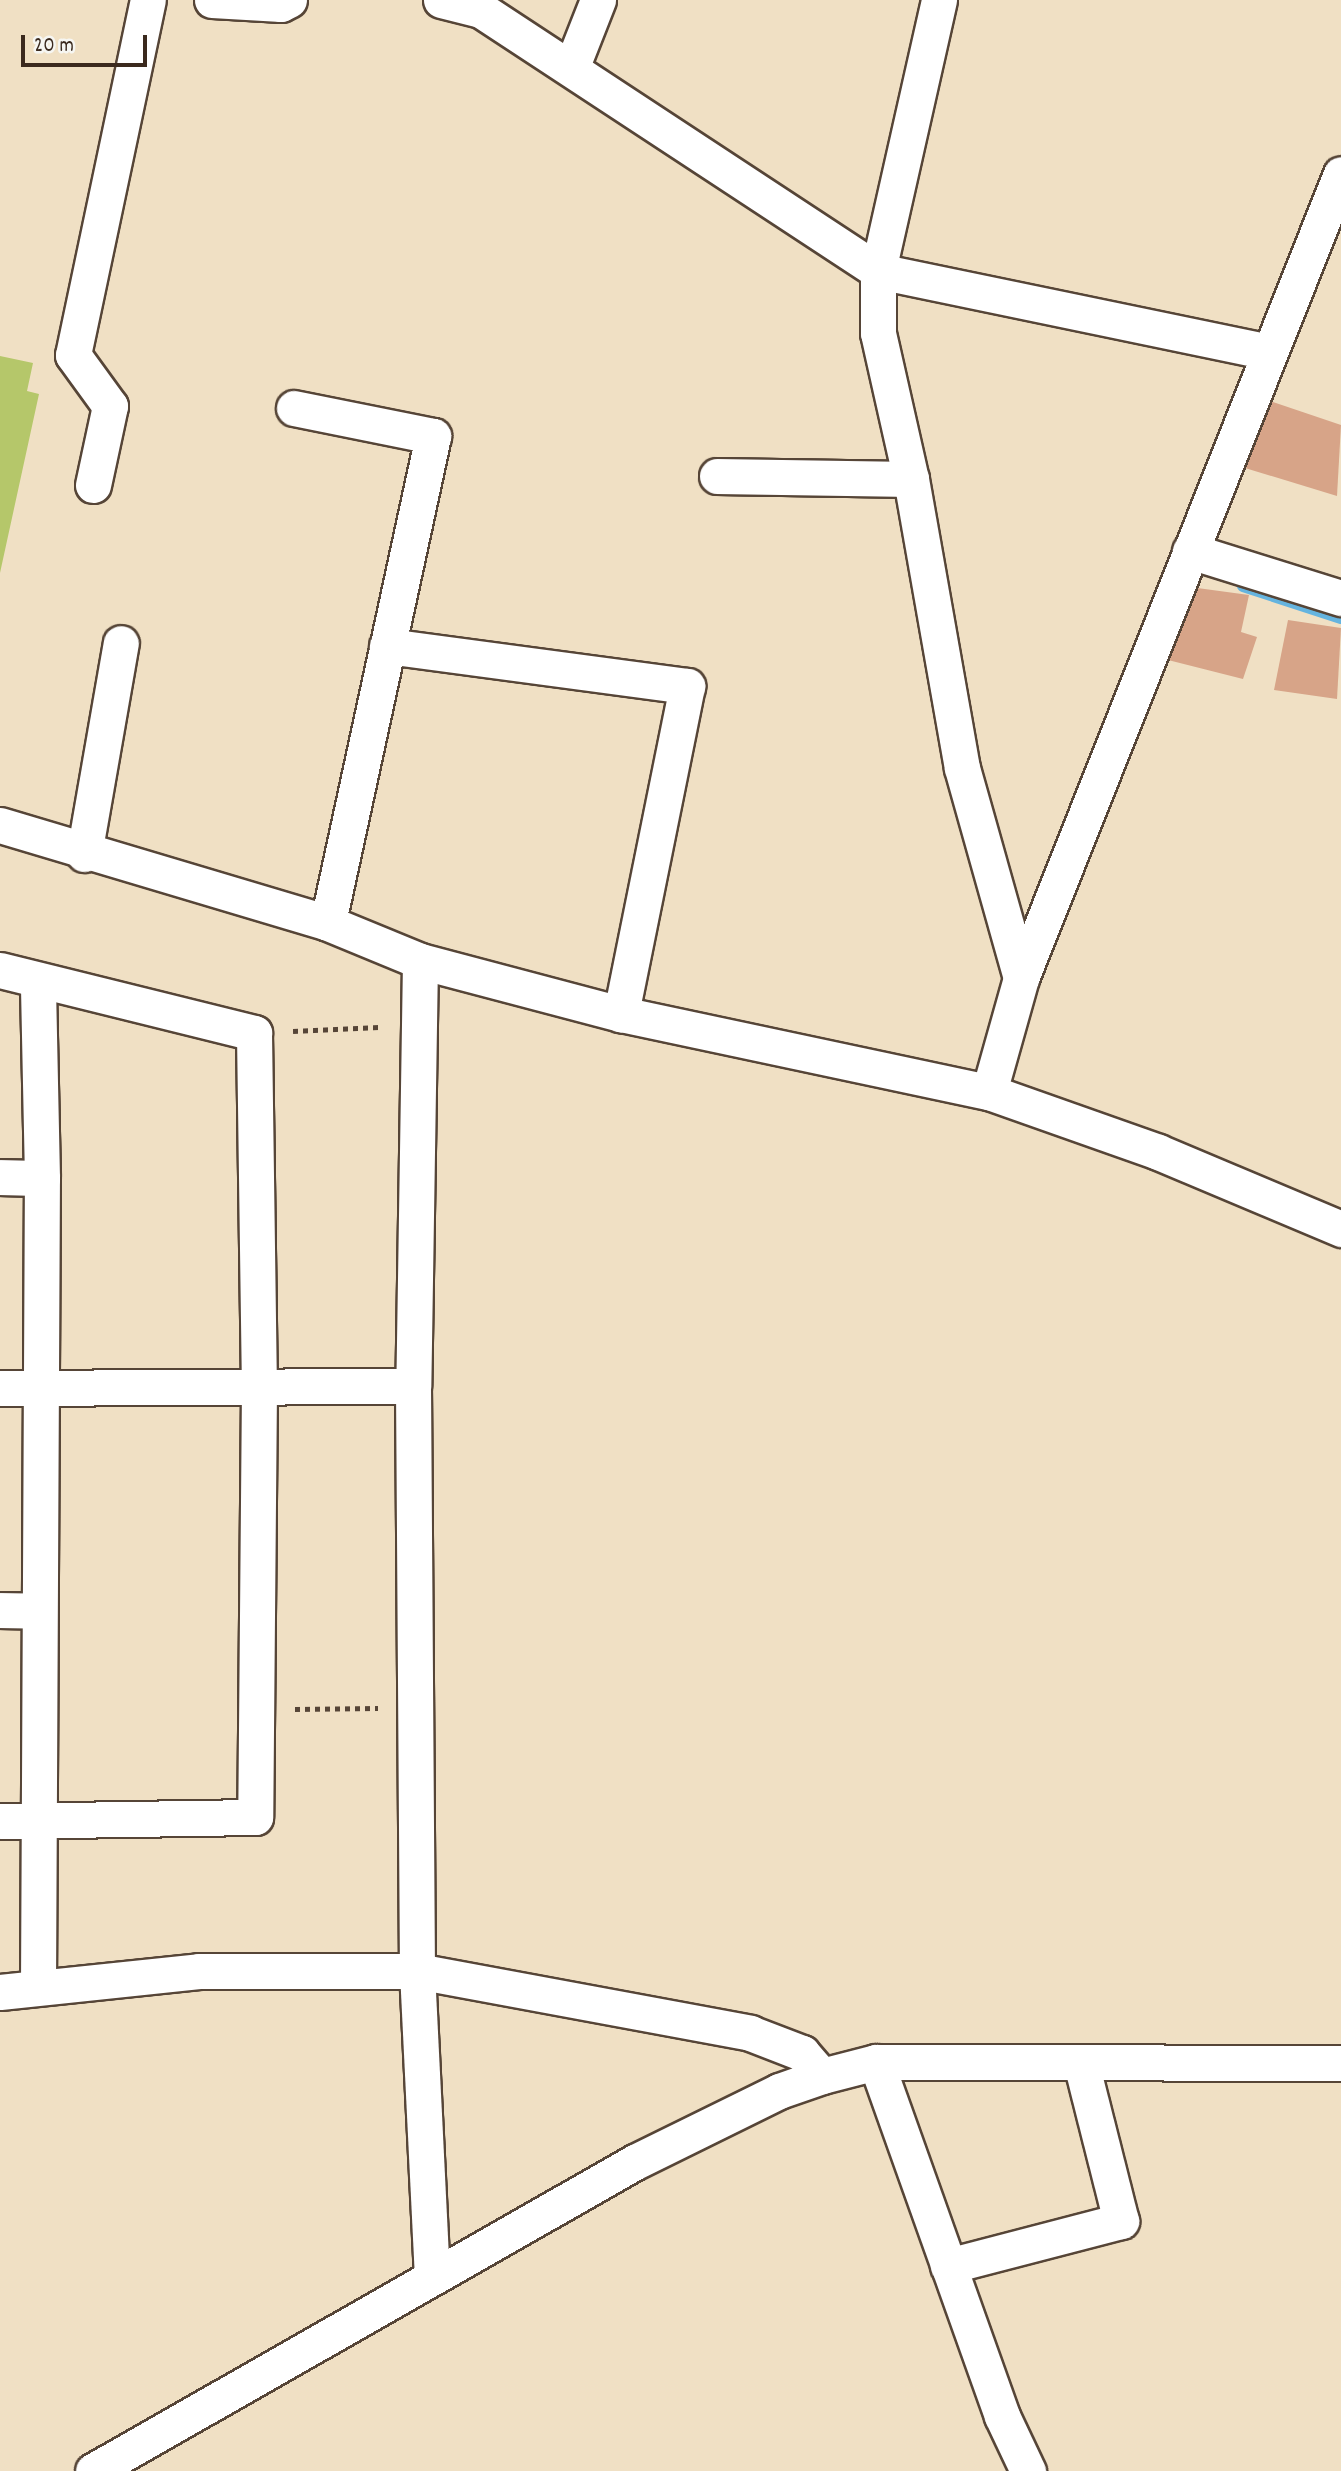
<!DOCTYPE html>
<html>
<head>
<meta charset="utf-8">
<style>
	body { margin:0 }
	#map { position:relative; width:1341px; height:2471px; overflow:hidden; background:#f0e0c4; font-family:Dekko,sans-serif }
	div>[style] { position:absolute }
	.green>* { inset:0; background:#b5c76a }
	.stream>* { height:12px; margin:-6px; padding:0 6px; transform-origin:6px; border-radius:6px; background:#65b4df }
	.building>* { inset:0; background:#d7a488 }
	.path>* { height:4.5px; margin-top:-2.25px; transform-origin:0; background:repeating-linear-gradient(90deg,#564537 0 5px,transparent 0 10px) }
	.roads { filter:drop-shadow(2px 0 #564537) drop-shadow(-2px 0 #564537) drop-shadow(0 2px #564537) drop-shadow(0 -2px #564537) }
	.street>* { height:35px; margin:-17.5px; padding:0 17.5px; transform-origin:17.5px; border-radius:17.5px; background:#fff }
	span { translate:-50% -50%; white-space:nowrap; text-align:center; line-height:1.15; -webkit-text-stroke:6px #f6f6f2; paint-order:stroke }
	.scale { position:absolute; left:21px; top:35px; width:126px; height:32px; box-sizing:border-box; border:4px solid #3b2a1e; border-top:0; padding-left:9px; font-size:21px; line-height:24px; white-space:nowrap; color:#3b2a1e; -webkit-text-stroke:5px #f6f6f2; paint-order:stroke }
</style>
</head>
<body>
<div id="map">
	<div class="green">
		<i style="clip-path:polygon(0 356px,33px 363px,27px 391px,39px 394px,0 573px)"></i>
	</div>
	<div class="stream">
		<i style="left:1243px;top:586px;width:103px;rotate:18.1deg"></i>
	</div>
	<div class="building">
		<i style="clip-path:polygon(1270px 401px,1341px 425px,1337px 496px,1245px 468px)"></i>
		<i style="clip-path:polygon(1190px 587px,1249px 595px,1241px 632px,1257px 637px,1243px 679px,1168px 660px)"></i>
		<i style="clip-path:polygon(1288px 620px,1341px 628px,1337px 699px,1274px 690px)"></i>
	</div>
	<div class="path">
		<i style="left:293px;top:1031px;width:86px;rotate:-2.7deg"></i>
		<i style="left:295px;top:1709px;width:83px;rotate:-0.7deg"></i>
	</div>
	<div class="roads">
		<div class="street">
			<i style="left:212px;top:0;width:69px;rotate:3.3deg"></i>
			<i style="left:281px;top:4px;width:9px;rotate:-27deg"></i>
			<i style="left:441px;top:0;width:41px;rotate:14deg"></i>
			<i style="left:481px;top:10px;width:475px;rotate:33.3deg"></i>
			<i style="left:878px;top:271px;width:398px;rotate:11.7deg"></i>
			<i style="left:939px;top:0;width:278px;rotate:102.7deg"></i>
			<i style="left:878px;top:271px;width:62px;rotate:90deg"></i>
			<i style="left:878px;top:333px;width:150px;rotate:77.3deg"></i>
			<i style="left:911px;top:479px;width:293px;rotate:80deg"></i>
			<i style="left:962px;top:768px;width:218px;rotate:74.3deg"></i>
			<i style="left:572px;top:66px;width:71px;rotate:-68.5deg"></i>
			<i style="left:294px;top:408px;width:142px;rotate:11.4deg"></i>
			<i style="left:433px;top:436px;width:498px;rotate:102.2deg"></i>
			<i style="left:717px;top:476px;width:194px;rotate:0.9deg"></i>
			<i style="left:93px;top:485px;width:81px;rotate:-77.9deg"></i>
			<i style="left:110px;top:406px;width:63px;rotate:-126deg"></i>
			<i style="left:73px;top:355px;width:363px;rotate:-78.1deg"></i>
			<i style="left:1190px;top:551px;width:158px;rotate:17.3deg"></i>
			<i style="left:387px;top:646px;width:303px;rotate:7.6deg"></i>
			<i style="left:687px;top:686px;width:335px;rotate:101.4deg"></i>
			<i style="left:0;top:825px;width:342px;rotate:16.6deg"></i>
			<i style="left:328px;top:923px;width:100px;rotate:22.4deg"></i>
			<i style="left:420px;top:961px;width:208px;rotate:14.8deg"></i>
			<i style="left:621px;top:1014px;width:376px;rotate:12deg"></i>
			<i style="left:989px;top:1092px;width:179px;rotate:19.5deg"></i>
			<i style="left:1158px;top:1152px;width:199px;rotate:22.8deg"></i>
			<i style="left:84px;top:854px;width:214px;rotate:-80.1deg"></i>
			<i style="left:420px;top:961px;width:425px;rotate:90.9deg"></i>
			<i style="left:413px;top:1386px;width:585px;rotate:89.61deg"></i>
			<i style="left:417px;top:1971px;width:303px;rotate:87.2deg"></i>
			<i style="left:0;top:970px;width:262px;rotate:13.9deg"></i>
			<i style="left:254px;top:1033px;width:354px;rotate:89.2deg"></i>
			<i style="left:259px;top:1387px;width:430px;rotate:90.5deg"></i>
			<i style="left:255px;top:1817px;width:255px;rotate:179.1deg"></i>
			<i style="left:989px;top:1092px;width:118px;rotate:-74.3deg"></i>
			<i style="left:1021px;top:978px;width:865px;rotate:-68.3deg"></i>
			<i style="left:0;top:1177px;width:42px;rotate:1.4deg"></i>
			<i style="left:0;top:1388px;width:413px;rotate:-0.3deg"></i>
			<i style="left:0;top:1610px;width:39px;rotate:1deg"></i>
			<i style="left:38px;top:1987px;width:809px;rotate:-89.72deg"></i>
			<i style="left:42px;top:1178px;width:198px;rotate:-91.2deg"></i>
			<i style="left:0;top:1992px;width:200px;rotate:-6deg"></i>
			<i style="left:199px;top:1971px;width:218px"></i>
			<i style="left:417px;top:1971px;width:339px;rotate:10.5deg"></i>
			<i style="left:750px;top:2033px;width:56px;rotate:21deg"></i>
			<i style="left:802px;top:2053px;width:30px;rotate:49deg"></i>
			<i style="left:876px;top:2062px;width:376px;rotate:70.4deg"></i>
			<i style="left:1002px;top:2416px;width:61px;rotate:64.7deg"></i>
			<i style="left:948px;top:2266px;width:179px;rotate:-14.6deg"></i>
			<i style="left:1121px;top:2221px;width:163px;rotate:-104.2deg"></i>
			<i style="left:93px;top:2471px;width:624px;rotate:-29.69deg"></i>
			<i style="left:635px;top:2162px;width:161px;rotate:-26.2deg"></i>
			<i style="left:779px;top:2091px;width:46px;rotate:-19.2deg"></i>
			<i style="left:822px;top:2076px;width:56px;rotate:-14.5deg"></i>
			<i style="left:876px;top:2062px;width:465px;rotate:0.1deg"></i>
		</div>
	</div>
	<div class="scale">20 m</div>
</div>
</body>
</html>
